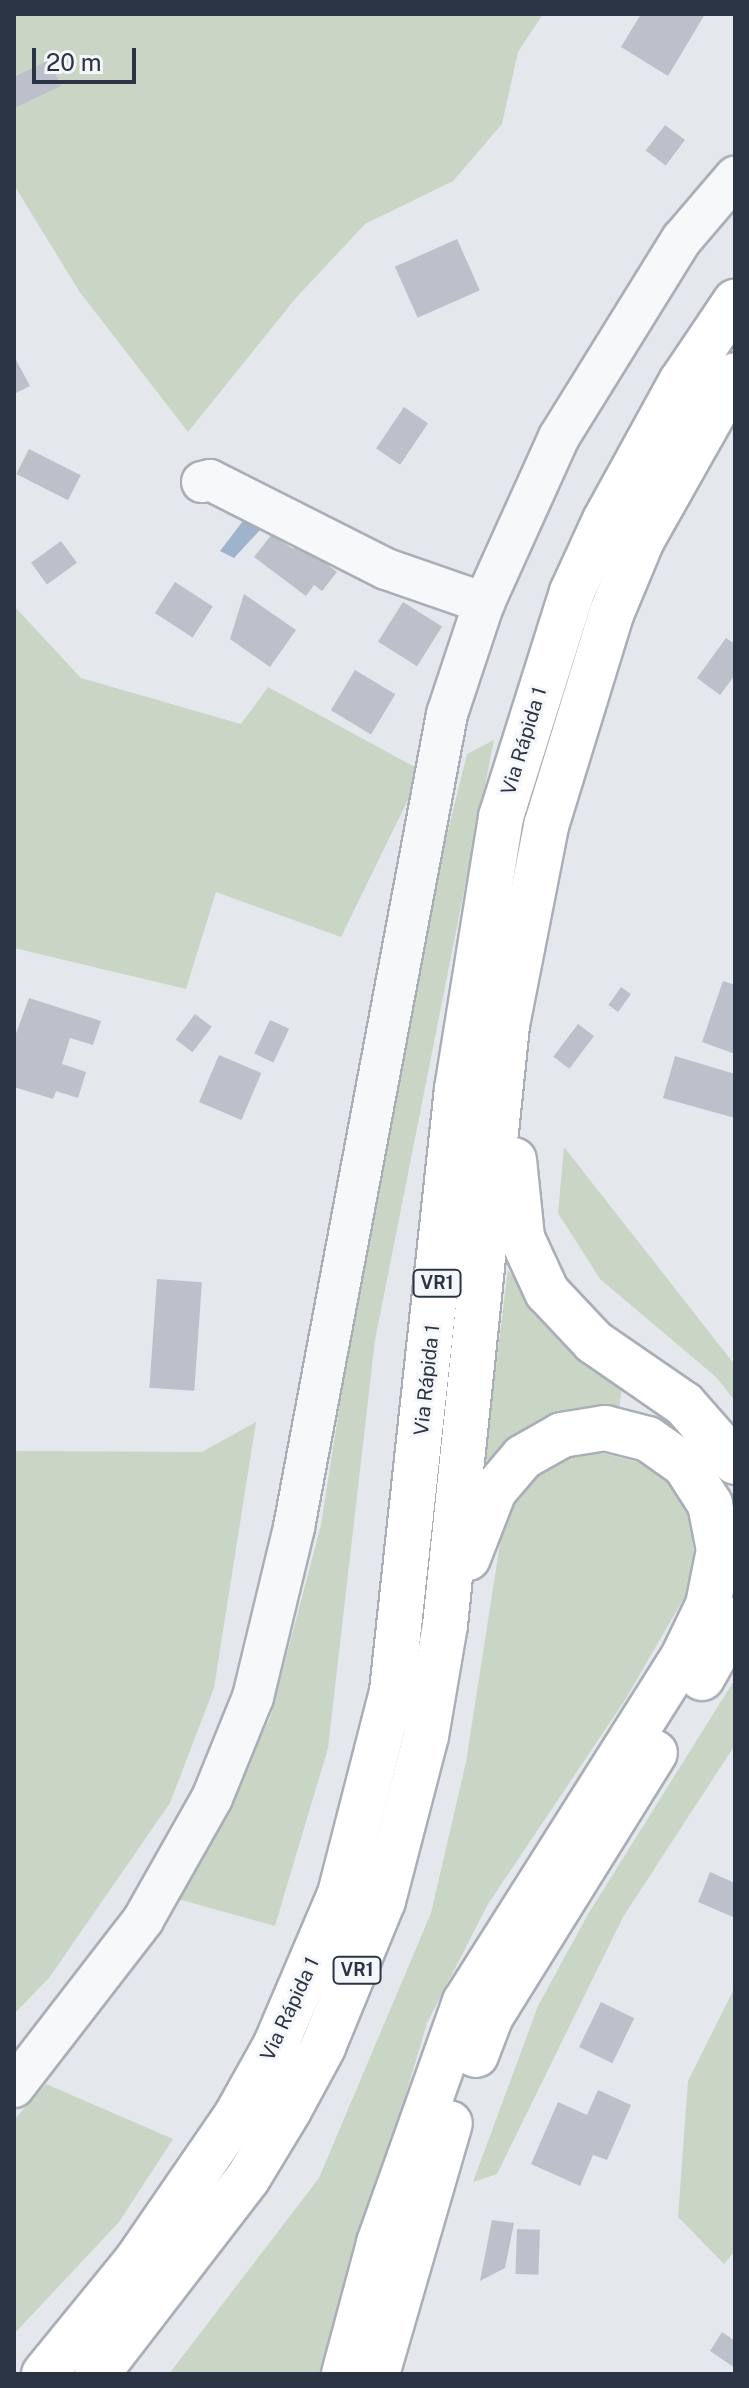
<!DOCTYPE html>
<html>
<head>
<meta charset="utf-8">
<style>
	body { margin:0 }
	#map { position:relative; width:749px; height:2388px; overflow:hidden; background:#e4e7ec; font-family:"Public Sans",sans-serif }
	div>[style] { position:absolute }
	.green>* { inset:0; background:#c9d6c5 }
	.water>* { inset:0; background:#9fb4cc }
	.building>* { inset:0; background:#bbc0ca; transform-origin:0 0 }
	.roads { filter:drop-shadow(2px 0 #a9aeb7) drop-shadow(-2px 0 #a9aeb7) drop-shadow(0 2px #a9aeb7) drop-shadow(0 -2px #a9aeb7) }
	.minor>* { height:40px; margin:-20px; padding:0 20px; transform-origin:20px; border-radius:20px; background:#f7f8fa }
	.highway>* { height:44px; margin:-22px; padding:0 22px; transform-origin:22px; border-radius:22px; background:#fff }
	span { translate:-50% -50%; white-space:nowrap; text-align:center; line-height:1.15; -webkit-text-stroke:6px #f4f6f9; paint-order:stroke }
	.shield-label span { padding:2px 6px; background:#f4f6f9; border:2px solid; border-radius:6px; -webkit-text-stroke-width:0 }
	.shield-label { font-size:18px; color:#2b3445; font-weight:700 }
	.street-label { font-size:20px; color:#2b3445 }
	.frame { position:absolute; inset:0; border:16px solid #2b3445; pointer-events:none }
	.scale { position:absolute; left:32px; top:48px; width:104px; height:36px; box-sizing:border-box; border:4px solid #2b3445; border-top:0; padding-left:10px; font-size:24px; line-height:28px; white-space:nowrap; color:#2b3445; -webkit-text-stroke:6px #f4f6f9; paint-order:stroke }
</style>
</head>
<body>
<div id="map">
	<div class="green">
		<i style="clip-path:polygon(14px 14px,543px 14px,518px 52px,502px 124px,453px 181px,365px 224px,295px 299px,188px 432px,79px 291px,14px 185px)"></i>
		<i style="clip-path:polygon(14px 606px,81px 678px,241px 724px,268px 687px,422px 771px,341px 937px,216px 892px,186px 989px,14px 948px)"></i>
		<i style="clip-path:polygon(494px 740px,375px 1340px,328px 1748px,275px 1926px,178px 1899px,270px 1718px,321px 1525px,398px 1033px,467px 754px)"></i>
		<i style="clip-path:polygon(564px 1147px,735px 1365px,735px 1401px,716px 1377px,600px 1279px,558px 1213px)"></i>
		<i style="clip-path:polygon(508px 1270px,557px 1336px,622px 1387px,619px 1409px,545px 1418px,484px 1462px)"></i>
		<i style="clip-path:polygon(256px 1422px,214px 1688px,170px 1803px,49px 1978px,14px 2014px,14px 1451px,202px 1452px)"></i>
		<i style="clip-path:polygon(586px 1449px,649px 1465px,689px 1503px,696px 1577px,625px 1700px,488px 1904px,427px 2023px,323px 2374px,169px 2374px,319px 2178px,431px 1913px,466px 1762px,503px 1524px,526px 1475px)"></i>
		<i style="clip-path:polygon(735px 1679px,735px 1745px,623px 1917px,497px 2174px,473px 2182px,538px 2006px,587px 1916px)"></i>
		<i style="clip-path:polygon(735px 1987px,735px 2251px,724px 2264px,678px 2217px,688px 2081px)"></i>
		<i style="clip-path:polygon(46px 2084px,173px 2139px,119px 2222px,14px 2334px,14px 2120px)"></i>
	</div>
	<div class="water">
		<i style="clip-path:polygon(246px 517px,260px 530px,234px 558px,220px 551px)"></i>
	</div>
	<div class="building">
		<i style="clip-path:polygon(641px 14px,705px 14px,668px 76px,621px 47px)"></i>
		<i style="clip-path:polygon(49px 60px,61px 86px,14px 108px,14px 77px)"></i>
		<i style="left:665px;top:125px;width:25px;height:32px;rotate:37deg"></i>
		<i style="left:457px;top:239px;width:56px;height:68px;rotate:66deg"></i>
		<i style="clip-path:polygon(14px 356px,30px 386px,14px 394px)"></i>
		<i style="left:404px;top:407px;width:29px;height:50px;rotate:34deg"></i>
		<i style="left:29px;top:449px;width:58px;height:28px;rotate:27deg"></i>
		<i style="clip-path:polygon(272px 534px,293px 549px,298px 542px,337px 572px,322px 591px,314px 585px,306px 596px,254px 557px)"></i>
		<i style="left:61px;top:541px;width:27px;height:37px;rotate:54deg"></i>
		<i style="left:175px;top:582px;width:45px;height:37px;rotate:33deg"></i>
		<i style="clip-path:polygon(244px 594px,296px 630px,270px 667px,230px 639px)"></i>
		<i style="left:403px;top:602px;width:46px;height:47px;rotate:32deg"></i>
		<i style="clip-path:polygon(726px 638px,735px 644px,735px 675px,720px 695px,697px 678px)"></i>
		<i style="left:355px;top:670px;width:47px;height:47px;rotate:31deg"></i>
		<i style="clip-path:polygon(723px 981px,735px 985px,735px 1054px,702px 1042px)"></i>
		<i style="left:621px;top:987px;width:12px;height:22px;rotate:35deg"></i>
		<i style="clip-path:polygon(29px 998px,101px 1021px,93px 1045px,70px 1038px,62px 1064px,86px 1072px,78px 1098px,56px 1091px,53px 1099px,14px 1087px,14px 1039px)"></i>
		<i style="left:195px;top:1014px;width:21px;height:32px;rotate:37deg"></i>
		<i style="left:270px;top:1020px;width:21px;height:37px;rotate:25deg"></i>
		<i style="left:578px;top:1024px;width:20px;height:41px;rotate:37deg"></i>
		<i style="left:219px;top:1055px;width:46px;height:51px;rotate:23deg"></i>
		<i style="clip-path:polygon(675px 1056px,735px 1074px,735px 1118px,663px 1098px)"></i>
		<i style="left:157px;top:1279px;width:45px;height:109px;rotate:4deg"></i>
		<i style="clip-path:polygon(710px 1872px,735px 1883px,733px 1917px,698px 1902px)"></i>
		<i style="left:601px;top:2002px;width:37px;height:50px;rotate:26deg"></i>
		<i style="clip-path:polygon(598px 2090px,631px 2105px,607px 2160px,593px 2155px,580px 2186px,531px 2164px,558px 2102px,587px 2115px)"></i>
		<i style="clip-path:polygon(492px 2220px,514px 2223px,505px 2268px,480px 2281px)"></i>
		<i style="left:517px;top:2229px;width:23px;height:45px;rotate:2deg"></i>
		<i style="clip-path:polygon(722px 2332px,735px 2341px,735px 2368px,710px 2351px)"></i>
	</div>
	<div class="roads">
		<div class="minor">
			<i style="left:202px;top:482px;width:8px;rotate:-14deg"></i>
			<i style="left:210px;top:480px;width:197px;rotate:26.8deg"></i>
			<i style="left:386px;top:569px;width:104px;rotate:19.1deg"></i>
			<i style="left:14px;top:2087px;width:211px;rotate:-52.3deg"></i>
			<i style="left:143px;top:1920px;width:140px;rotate:-60.5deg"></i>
			<i style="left:212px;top:1798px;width:109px;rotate:-67.9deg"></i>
			<i style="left:253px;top:1697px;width:175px;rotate:-76.4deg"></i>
			<i style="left:294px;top:1527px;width:827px;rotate:-79.34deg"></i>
			<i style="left:447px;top:714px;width:117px;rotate:-71.6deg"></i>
			<i style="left:484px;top:603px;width:182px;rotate:-65.7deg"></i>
			<i style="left:559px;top:437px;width:233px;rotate:-58.2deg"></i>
			<i style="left:682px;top:239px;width:82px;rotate:-49.5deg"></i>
		</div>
		<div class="highway">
			<i style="left:514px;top:1160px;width:78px;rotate:84.1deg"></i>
			<i style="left:522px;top:1238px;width:60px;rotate:65.2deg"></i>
			<i style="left:547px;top:1292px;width:69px;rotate:46.8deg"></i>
			<i style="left:594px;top:1342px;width:109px;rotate:34.6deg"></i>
			<i style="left:684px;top:1404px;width:77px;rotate:48.7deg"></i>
			<i style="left:702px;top:1678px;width:67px;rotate:-60.4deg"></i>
			<i style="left:476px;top:2055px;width:42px;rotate:-69deg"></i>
			<i style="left:491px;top:2016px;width:310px;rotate:-58.1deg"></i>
			<i style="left:44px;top:2374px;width:147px;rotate:-50.8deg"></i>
			<i style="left:137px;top:2260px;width:175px;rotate:-55.5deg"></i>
			<i style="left:236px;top:2116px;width:82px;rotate:-60.9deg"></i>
			<i style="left:276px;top:2044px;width:163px;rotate:-66.9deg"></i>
			<i style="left:340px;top:1894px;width:210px;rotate:-75.6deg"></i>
			<i style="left:392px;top:1691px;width:605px;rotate:-83.84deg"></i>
			<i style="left:457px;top:1089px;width:276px;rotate:-80.8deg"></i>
			<i style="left:501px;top:817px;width:236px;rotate:-72.5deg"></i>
			<i style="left:572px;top:592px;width:79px;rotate:-65.4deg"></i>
			<i style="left:605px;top:520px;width:158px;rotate:-61.2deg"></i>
			<i style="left:681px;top:382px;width:97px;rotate:-56deg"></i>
			<i style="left:97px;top:2374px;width:247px;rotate:-52.4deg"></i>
			<i style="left:248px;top:2178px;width:79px;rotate:-58.9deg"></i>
			<i style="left:289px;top:2110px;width:72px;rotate:-61.6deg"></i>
			<i style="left:323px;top:2047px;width:158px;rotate:-67.7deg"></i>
			<i style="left:383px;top:1901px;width:171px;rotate:-75.4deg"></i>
			<i style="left:426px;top:1736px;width:113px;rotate:-80.3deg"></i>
			<i style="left:445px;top:1625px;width:603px;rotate:-84.1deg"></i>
			<i style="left:507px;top:1025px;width:203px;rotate:-78.9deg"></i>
			<i style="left:546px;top:826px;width:224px;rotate:-72.9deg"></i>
			<i style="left:612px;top:612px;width:78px;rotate:-67.4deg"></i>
			<i style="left:642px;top:540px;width:189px;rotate:-60.6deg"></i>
			<i style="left:344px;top:2374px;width:136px;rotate:-75deg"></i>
			<i style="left:379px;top:2243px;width:256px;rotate:-70.4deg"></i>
			<i style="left:465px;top:2002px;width:410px;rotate:-57.7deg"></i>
			<i style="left:684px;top:1655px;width:55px;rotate:-64.4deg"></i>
			<i style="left:708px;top:1605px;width:56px;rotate:-78.7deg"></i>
			<i style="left:719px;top:1550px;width:47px;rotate:-101.1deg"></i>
			<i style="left:710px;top:1504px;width:46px;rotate:-122.7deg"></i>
			<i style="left:685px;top:1465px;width:45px;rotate:-144.9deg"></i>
			<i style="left:648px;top:1439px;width:44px;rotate:-165.7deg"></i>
			<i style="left:605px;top:1428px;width:44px;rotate:170.8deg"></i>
			<i style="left:562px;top:1435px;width:45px;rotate:150.6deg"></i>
			<i style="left:523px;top:1457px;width:45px;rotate:130.5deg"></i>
			<i style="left:494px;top:1491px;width:72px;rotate:111.2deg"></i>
			<i style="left:377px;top:2374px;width:261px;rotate:-73.8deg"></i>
		</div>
	</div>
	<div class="shield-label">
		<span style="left:437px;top:1283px">VR1</span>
		<span style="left:357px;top:1970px">VR1</span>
	</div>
	<div class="street-label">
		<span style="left:524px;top:741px;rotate:-73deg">Via Rápida 1</span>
		<span style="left:427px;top:1380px;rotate:-84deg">Via Rápida 1</span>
		<span style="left:290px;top:2009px;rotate:-65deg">Via Rápida 1</span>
	</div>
	<div class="frame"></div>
	<div class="scale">20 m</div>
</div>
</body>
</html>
